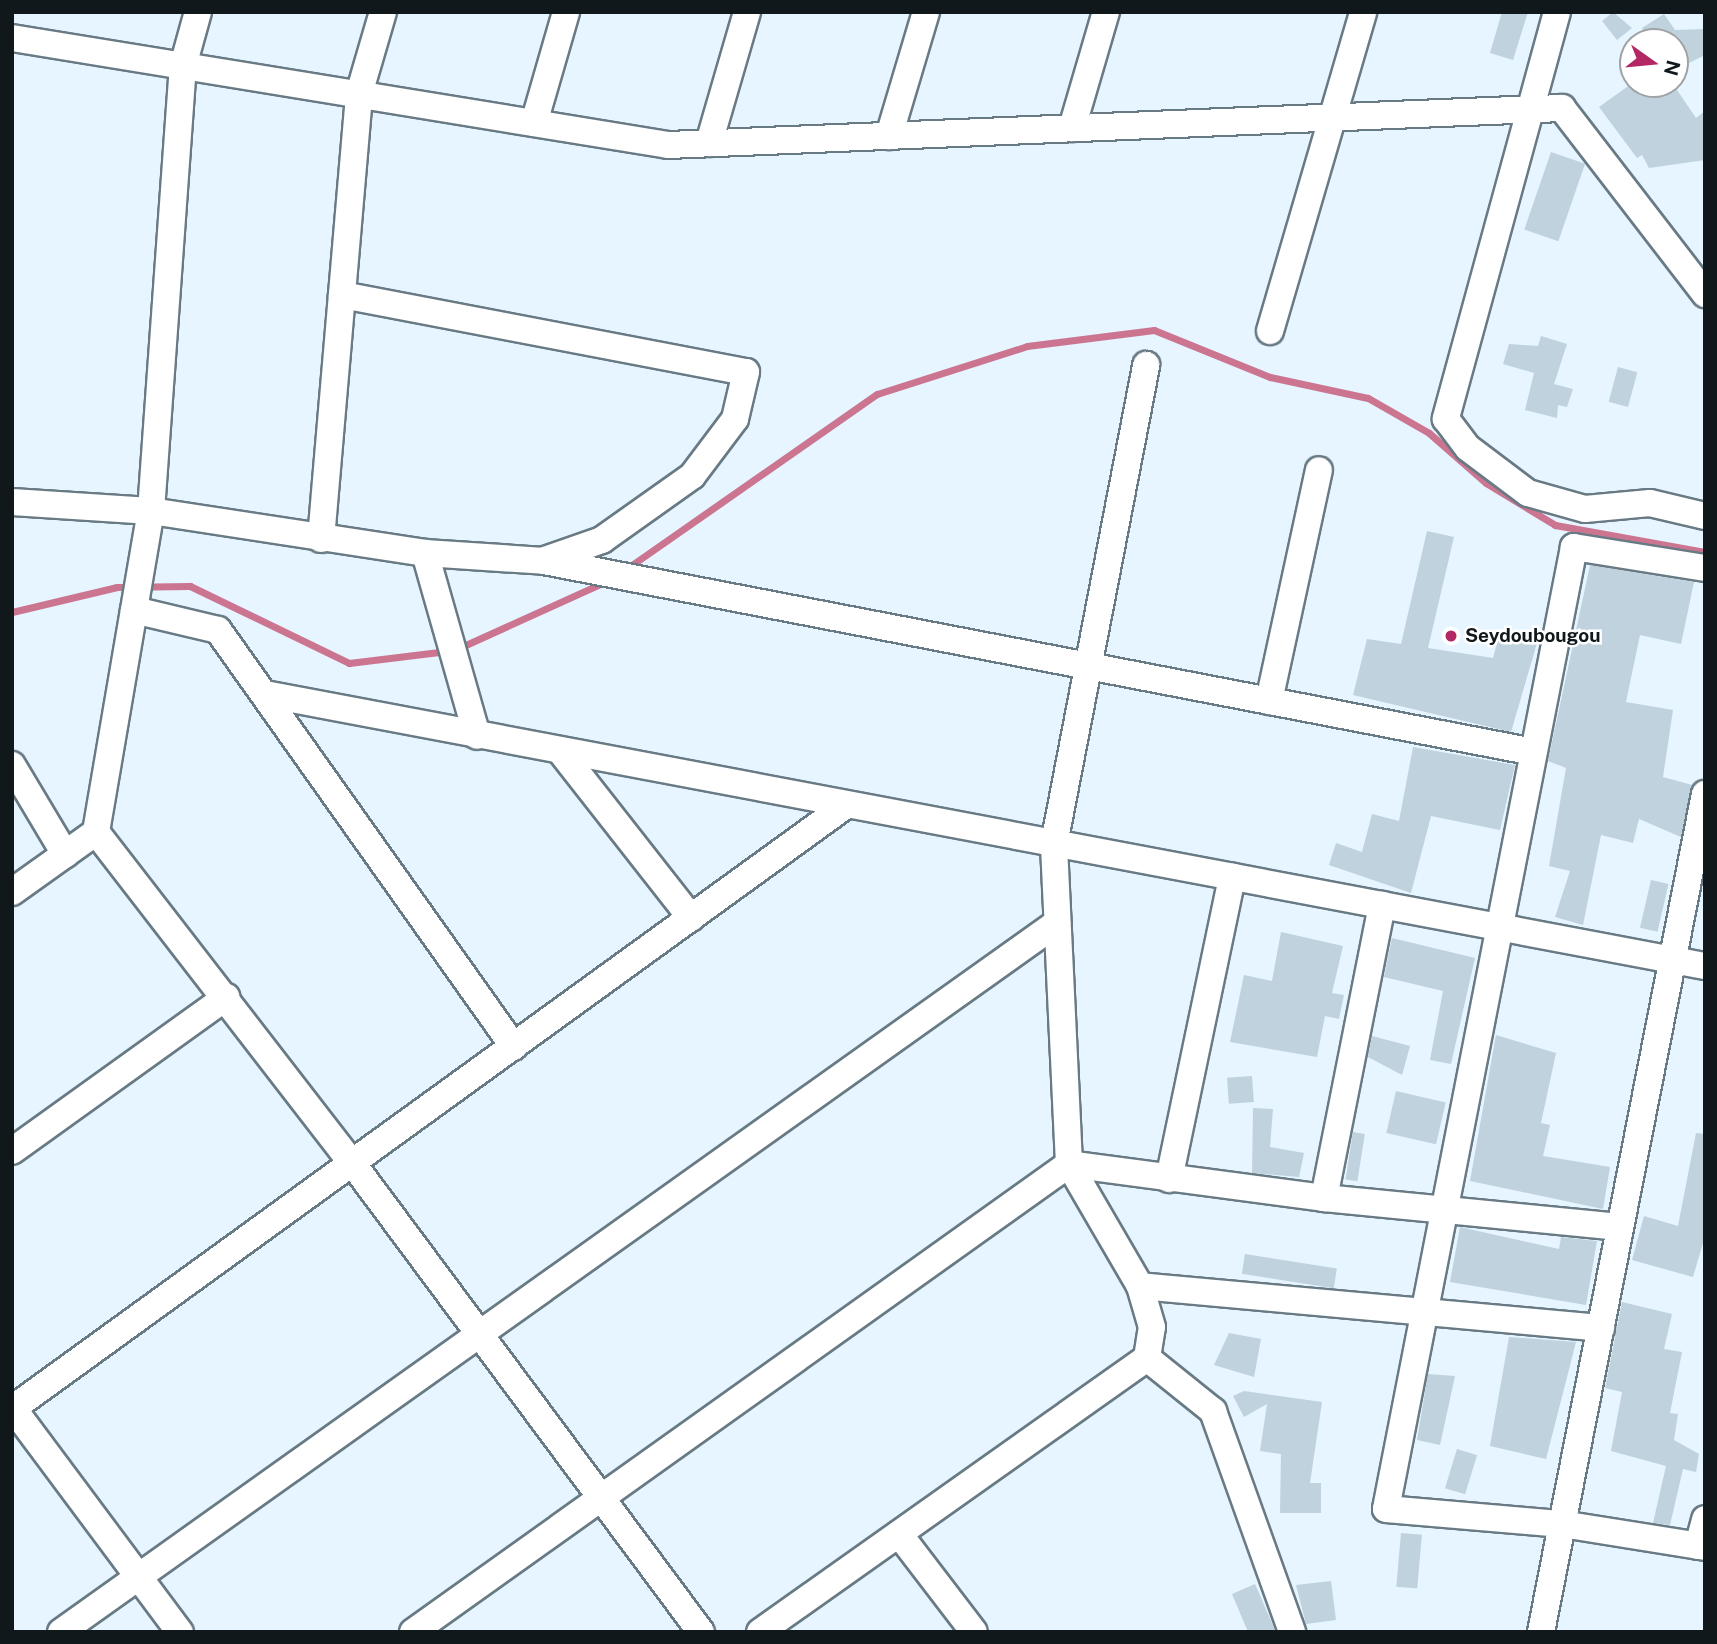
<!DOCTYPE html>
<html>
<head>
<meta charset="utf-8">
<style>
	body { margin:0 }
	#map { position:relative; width:1717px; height:1644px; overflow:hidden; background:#e6f5ff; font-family:"Public Sans",sans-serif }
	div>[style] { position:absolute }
	.stream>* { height:7px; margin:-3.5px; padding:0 3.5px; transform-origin:3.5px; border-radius:3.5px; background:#cb7591 }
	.building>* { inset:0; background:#bfd2de; transform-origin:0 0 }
	.roads { filter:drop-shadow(2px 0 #687a84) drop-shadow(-2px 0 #687a84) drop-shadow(0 2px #687a84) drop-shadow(0 -2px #687a84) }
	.street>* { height:26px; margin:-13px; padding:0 13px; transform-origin:13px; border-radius:13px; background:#fff }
	.dots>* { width:19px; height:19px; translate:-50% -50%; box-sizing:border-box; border:4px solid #fff; border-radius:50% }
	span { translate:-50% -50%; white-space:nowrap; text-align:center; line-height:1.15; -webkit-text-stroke:5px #fff; paint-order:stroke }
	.poi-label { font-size:19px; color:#11181c; font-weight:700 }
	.left { translate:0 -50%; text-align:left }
	.frame { position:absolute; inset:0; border:14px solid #11181c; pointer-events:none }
	.north { position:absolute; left:1619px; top:28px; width:70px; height:70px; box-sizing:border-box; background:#fff; border:2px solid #a0a3a4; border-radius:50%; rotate:105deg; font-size:19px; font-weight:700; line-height:28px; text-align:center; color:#11181c }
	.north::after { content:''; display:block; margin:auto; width:24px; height:32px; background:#b22764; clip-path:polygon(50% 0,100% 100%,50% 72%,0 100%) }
</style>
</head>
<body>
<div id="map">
	<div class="stream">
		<i style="left:626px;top:569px;width:306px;rotate:-34.9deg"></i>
		<i style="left:877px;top:394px;width:157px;rotate:-17.7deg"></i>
		<i style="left:1027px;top:346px;width:128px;rotate:-7.2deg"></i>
		<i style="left:1154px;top:330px;width:125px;rotate:22.1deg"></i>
		<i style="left:1270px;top:377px;width:100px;rotate:12.1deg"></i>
		<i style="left:1368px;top:398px;width:70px;rotate:29.8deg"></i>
		<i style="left:1429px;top:433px;width:76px;rotate:41.3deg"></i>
		<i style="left:1486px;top:483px;width:81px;rotate:31.3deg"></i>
		<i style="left:1555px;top:525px;width:152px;rotate:10.2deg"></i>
		<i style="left:12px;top:612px;width:108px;rotate:-13.4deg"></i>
		<i style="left:117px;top:587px;width:73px;rotate:-0.8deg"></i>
		<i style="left:190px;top:586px;width:177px;rotate:25.8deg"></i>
		<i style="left:349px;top:663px;width:99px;rotate:-7deg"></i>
		<i style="left:459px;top:648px;width:162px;rotate:-24.4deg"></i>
	</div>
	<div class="building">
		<i style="clip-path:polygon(1502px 12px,1528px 12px,1513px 60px,1490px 53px)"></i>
		<i style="clip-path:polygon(1613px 12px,1632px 28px,1617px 40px,1602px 21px)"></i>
		<i style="clip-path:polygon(1664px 14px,1675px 30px,1705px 29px,1705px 55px,1675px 70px,1675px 42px,1649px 42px,1642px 28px)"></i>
		<i style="clip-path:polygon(1631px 84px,1673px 84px,1696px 118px,1705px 111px,1705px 160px,1649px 168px,1642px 155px,1637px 158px,1599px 107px)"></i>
		<i style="left:1551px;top:152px;width:36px;height:82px;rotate:19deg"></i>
		<i style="clip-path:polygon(1541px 336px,1567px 344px,1554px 384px,1573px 389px,1567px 407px,1558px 405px,1557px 418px,1525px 410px,1534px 373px,1503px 364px,1509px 344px,1538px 346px)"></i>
		<i style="left:1618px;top:367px;width:20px;height:36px;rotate:15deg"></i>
		<i style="clip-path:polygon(1427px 531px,1454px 537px,1428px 648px,1493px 658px,1500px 632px,1537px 643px,1511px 732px,1353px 695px,1367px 639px,1401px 644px)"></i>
		<i style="clip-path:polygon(1590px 565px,1694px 582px,1681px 644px,1640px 635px,1626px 702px,1673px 710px,1663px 777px,1692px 785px,1681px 837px,1639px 819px,1633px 843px,1601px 835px,1583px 925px,1555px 917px,1570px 871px,1549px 866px,1566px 768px,1548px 761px)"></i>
		<i style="clip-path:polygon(1413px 747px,1515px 765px,1500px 830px,1431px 816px,1411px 893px,1329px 865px,1336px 843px,1362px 852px,1372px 814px,1399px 821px)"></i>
		<i style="left:1651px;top:880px;width:18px;height:49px;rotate:13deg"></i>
		<i style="clip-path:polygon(1281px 932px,1343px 946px,1332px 993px,1344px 995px,1339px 1019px,1325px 1016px,1317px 1057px,1230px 1042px,1244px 975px,1272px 981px)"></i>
		<i style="clip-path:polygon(1392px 938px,1475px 958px,1451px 1064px,1430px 1060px,1443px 991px,1384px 977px)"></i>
		<i style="clip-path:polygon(1496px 1035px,1556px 1053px,1541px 1123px,1550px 1125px,1543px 1156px,1610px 1167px,1603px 1209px,1470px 1181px)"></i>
		<i style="clip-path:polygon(1372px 1036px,1410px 1046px,1402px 1075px,1368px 1057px)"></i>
		<i style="left:1252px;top:1076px;width:26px;height:25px;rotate:86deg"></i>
		<i style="left:1396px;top:1091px;width:51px;height:43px;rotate:13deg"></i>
		<i style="clip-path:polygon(1253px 1108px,1273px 1109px,1270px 1147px,1304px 1153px,1299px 1177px,1252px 1173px)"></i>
		<i style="left:1353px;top:1132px;width:12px;height:48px;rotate:9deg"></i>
		<i style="clip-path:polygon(1696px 1133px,1705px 1134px,1705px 1236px,1693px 1277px,1632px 1260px,1644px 1216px,1678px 1226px)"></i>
		<i style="clip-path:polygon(1460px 1227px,1559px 1249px,1561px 1237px,1597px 1241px,1586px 1305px,1450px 1282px)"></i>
		<i style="left:1245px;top:1254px;width:93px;height:20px;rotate:9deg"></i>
		<i style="clip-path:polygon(1622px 1302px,1672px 1314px,1664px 1349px,1682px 1352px,1670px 1413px,1678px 1414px,1674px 1440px,1699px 1454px,1696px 1472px,1683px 1469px,1670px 1525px,1653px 1523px,1666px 1466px,1611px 1451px,1622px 1392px,1605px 1388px)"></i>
		<i style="clip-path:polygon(1229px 1333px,1261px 1339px,1254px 1377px,1214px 1365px)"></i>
		<i style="clip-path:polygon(1509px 1337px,1576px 1342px,1546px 1459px,1490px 1446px)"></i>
		<i style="clip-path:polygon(1428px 1374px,1455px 1376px,1440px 1445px,1417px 1440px)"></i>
		<i style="clip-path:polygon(1244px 1391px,1322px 1402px,1310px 1483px,1321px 1483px,1321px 1513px,1280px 1513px,1281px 1454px,1260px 1451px,1267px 1404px,1244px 1417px,1233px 1396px)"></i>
		<i style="left:1457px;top:1449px;width:21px;height:41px;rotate:17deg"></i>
		<i style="left:1401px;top:1533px;width:21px;height:54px;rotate:5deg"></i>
		<i style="clip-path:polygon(1331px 1581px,1336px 1620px,1306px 1624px,1296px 1585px)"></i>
		<i style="clip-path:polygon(1255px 1584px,1274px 1628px,1275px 1632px,1248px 1632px,1232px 1594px)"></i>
	</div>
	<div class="roads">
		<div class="street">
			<i style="left:1557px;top:12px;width:422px;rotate:105.3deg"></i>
			<i style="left:1446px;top:419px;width:36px;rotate:53deg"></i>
			<i style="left:1468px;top:448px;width:75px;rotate:36.9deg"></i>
			<i style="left:1528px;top:493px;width:59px;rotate:15.7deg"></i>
			<i style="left:1585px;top:509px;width:65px;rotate:-5.3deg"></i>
			<i style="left:1650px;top:503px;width:57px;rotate:13.3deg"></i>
			<i style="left:12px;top:38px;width:665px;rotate:9.26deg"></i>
			<i style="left:668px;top:145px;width:895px;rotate:-2.37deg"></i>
			<i style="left:1562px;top:108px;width:235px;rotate:52.4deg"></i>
			<i style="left:534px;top:123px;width:116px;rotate:-73.9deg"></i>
			<i style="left:1072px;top:128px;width:121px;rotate:-73.7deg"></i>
			<i style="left:889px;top:136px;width:129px;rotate:-73.4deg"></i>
			<i style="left:709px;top:143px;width:136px;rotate:-73.8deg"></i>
			<i style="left:342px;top:295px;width:411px;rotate:10.8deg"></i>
			<i style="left:746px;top:372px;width:48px;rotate:103.2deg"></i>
			<i style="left:735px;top:419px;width:71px;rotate:127deg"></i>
			<i style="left:692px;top:476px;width:110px;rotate:144.6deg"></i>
			<i style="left:602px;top:540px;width:60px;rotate:160.7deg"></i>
			<i style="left:1270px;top:331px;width:332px;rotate:-73.7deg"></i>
			<i style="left:12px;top:502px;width:139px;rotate:3.7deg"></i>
			<i style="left:151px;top:511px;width:277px;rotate:8.7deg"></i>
			<i style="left:425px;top:553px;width:119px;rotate:3.8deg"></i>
			<i style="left:544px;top:561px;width:1008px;rotate:10.92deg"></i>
			<i style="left:321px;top:539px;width:447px;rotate:-85.1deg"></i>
			<i style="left:359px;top:94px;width:85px;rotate:-73.7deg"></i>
			<i style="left:425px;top:553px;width:190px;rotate:74.1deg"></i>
			<i style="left:1705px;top:568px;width:133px;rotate:-170.9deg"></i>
			<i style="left:1574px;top:547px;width:980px;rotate:101.06deg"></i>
			<i style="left:1386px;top:1509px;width:177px;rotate:4.9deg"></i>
			<i style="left:1562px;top:1524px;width:145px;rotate:9.1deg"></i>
			<i style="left:134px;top:610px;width:86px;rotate:13.4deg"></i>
			<i style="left:218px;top:630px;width:511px;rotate:54.63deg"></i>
			<i style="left:265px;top:694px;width:1465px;rotate:10.7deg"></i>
			<i style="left:1269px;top:701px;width:236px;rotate:-77.8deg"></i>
			<i style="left:561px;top:752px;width:211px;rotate:51.9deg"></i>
			<i style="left:12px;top:765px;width:104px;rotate:59.2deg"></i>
			<i style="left:96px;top:832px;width:420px;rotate:52.3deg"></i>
			<i style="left:353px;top:1164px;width:583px;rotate:53.37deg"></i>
			<i style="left:12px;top:892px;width:103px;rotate:-35.5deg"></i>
			<i style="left:96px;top:832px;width:326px;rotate:-80.3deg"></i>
			<i style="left:151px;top:511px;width:446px;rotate:-85.9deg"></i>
			<i style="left:183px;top:66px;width:56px;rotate:-74.5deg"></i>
			<i style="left:12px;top:1151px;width:264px;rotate:-35.7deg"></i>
			<i style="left:1169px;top:1179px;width:309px;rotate:-78.2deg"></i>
			<i style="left:1324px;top:1198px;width:299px;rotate:-78.8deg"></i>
			<i style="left:1140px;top:1286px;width:463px;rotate:5.2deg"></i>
			<i style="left:1147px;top:1358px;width:85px;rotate:38.8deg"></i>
			<i style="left:1213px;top:1411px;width:235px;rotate:70.3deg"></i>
			<i style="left:12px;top:1407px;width:281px;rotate:53.3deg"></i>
			<i style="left:12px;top:1409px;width:1030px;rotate:-35.91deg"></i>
			<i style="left:899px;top:1534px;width:123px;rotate:52.6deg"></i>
			<i style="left:1698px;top:1546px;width:28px;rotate:-75deg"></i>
			<i style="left:61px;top:1632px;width:1223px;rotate:-35.45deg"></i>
			<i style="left:413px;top:1632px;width:806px;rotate:-35.5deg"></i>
			<i style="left:1069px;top:1164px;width:257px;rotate:7.6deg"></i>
			<i style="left:1324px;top:1198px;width:297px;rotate:5.6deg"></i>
			<i style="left:760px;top:1632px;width:474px;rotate:-35.3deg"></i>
			<i style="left:1147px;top:1358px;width:31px;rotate:-81deg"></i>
			<i style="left:1152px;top:1327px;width:43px;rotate:-106.3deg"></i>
			<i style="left:1140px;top:1286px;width:141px;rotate:-120.2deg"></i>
			<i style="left:1069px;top:1164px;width:320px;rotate:-92.7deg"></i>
			<i style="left:1054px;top:844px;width:488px;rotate:-79.1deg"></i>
			<i style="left:1541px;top:1632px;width:854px;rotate:-78.93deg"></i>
		</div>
	</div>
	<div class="dots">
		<i style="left:1451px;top:636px;background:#b22764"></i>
	</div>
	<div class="poi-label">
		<span class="left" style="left:1465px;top:636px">Seydoubougou</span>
	</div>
	<div class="frame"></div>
	<div class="north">N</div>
</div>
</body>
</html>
